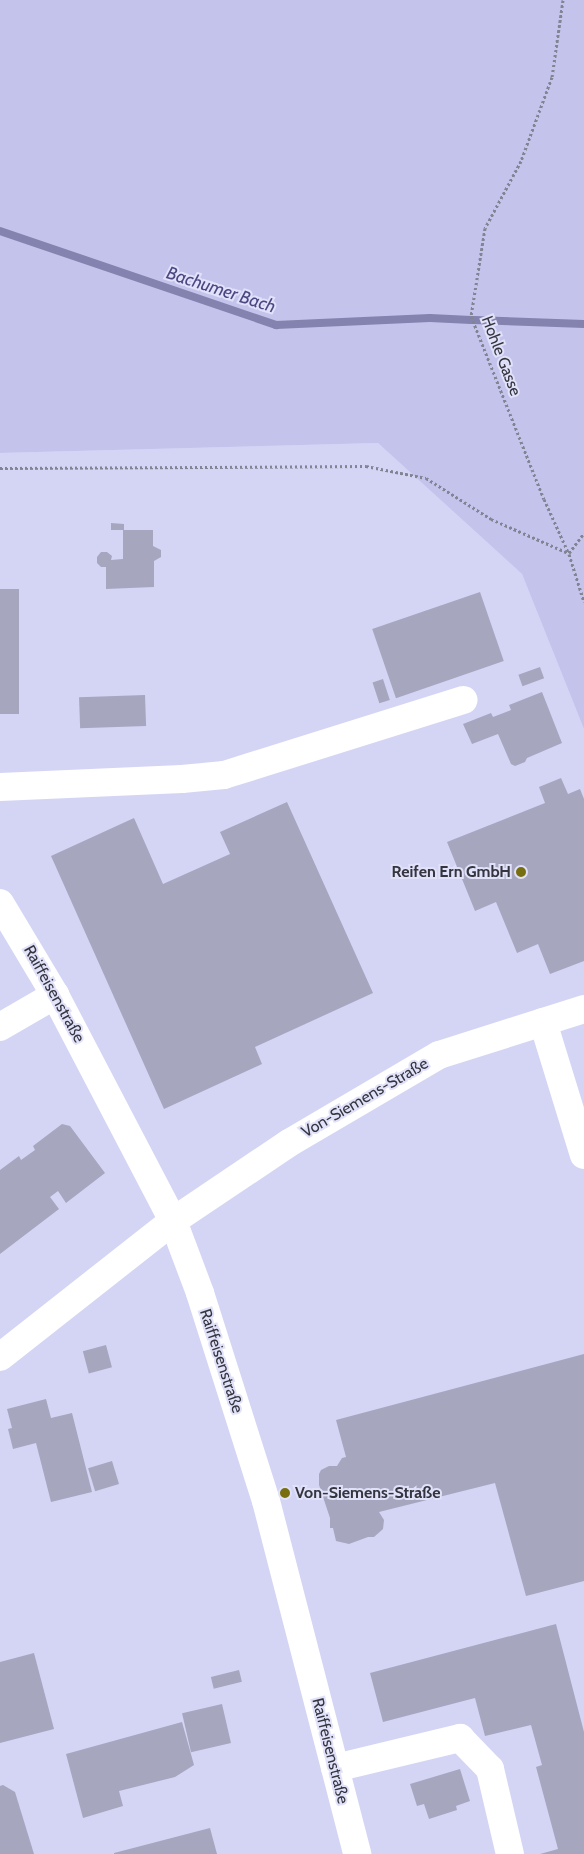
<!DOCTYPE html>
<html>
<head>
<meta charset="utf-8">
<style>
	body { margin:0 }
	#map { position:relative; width:584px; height:1854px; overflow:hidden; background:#e1e1fa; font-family:Cabin,sans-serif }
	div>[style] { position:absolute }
	.built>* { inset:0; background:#d4d5f5 }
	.green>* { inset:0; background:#c3c3ec }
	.stream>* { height:8px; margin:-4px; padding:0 4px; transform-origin:4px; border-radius:4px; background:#8483af }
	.building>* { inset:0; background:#a6a6be; transform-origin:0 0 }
	.path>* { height:3px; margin-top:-1.5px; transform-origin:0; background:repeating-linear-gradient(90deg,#828393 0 2.5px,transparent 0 5px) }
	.minor>* { height:28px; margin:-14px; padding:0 14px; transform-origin:14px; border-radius:14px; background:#fff }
	.dots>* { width:14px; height:14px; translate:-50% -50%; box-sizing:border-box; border:2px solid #e1e1fa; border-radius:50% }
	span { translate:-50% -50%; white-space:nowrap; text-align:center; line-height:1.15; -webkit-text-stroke:4px #e1e1fa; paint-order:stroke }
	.street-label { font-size:16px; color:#34353e }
	.poi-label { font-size:16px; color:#34353e; font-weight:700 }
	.right { translate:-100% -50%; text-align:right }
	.left { translate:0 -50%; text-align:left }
	.water-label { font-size:18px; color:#4b4782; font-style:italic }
</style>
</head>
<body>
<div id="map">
	<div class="built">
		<i style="clip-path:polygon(378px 443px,522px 574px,584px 729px,584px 1854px,0 1854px,0 453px)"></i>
	</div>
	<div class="green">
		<i style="clip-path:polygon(0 0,584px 0,584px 729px,522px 574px,378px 443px,0 453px)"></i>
	</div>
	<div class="stream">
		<i style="left:0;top:231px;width:292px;rotate:18.8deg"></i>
		<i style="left:276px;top:325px;width:154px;rotate:-2.6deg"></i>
		<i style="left:430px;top:318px;width:41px;rotate:2.8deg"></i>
		<i style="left:474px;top:320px;width:110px;rotate:2.1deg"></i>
	</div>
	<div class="building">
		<i style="clip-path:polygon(111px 523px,124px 524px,124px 530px,153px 530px,153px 546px,161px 550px,161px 557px,154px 561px,154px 587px,106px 589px,106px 567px,101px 567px,97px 563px,97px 557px,101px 552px,107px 552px,112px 556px,111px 560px,123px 559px,123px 530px,111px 530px)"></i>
		<i style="left:0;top:589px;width:19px;height:125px"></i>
		<i style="left:480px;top:592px;width:73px;height:114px;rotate:71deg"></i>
		<i style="left:540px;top:667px;width:12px;height:23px;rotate:70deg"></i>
		<i style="left:383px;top:679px;width:22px;height:11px;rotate:72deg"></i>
		<i style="clip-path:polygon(542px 692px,562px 743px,527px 758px,525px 762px,515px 766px,511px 764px,498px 734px,472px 744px,463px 724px,491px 713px,493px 717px,511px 710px,509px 705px)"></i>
		<i style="left:145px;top:695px;width:31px;height:66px;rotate:88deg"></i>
		<i style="clip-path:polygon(561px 778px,568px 794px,580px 789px,584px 799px,584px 961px,550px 974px,538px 944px,517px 953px,496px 902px,475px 911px,447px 842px,545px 803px,539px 787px)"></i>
		<i style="clip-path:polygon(287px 802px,373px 993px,255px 1047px,262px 1064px,164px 1109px,51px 856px,134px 818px,163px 884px,230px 854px,220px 832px)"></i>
		<i style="clip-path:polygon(62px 1124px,70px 1126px,105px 1173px,66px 1203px,58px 1191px,50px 1197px,59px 1209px,0 1254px,0 1170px,19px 1156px,21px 1160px,35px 1150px,33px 1146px)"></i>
		<i style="left:106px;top:1345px;width:23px;height:24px;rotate:75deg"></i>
		<i style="clip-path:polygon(584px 1354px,584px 1581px,526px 1596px,495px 1483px,379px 1512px,384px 1520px,383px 1529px,374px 1537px,368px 1537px,349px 1544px,336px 1541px,333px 1528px,330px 1528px,330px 1518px,319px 1485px,319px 1474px,321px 1470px,329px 1466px,337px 1466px,342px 1458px,346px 1457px,336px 1420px)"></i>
		<i style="clip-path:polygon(46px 1399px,51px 1418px,72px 1413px,92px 1492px,51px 1502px,36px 1443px,13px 1449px,8px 1429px,12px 1428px,7px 1409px)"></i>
		<i style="left:112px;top:1461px;width:24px;height:25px;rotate:73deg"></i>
		<i style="clip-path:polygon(556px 1624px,584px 1732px,584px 1854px,540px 1854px,558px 1849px,536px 1767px,542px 1765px,531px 1725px,485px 1736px,475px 1698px,383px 1722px,370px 1673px)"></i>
		<i style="clip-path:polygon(34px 1653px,54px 1729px,0 1743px,0 1662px)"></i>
		<i style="left:239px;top:1670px;width:12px;height:29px;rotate:76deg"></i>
		<i style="left:222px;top:1704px;width:40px;height:41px;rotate:77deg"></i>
		<i style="clip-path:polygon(182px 1722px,194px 1765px,175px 1777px,119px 1791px,123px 1806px,83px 1818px,66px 1754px)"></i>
		<i style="clip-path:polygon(460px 1769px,470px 1801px,456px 1806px,457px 1810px,429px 1819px,424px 1804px,417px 1806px,410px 1784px)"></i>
		<i style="clip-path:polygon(3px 1785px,15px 1792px,34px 1854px,0 1854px,0 1786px)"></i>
		<i style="clip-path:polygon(210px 1828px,217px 1854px,114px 1854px,114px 1853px)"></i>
	</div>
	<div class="path">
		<i style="left:563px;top:0;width:78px;rotate:98.1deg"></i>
		<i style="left:552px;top:77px;width:90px;rotate:110.3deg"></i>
		<i style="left:521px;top:161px;width:76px;rotate:118.2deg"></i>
		<i style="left:485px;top:228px;width:89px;rotate:99deg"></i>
		<i style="left:471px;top:316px;width:197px;rotate:68.3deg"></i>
		<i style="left:544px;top:499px;width:60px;rotate:65.6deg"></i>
		<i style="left:569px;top:554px;width:50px;rotate:72.6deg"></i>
		<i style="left:0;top:468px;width:366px;rotate:-0.3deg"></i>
		<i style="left:366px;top:466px;width:61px;rotate:11.3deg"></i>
		<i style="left:426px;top:478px;width:77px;rotate:32.2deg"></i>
		<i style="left:491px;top:519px;width:84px;rotate:23.8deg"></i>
		<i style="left:569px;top:553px;width:25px;rotate:-53deg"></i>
	</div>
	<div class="minor">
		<i style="left:0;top:787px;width:182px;rotate:-2.5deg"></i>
		<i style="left:182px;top:779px;width:42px;rotate:-5.4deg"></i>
		<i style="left:224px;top:775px;width:251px;rotate:-17.4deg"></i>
		<i style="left:0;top:903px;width:107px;rotate:59.1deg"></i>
		<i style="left:55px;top:995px;width:255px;rotate:62.4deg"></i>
		<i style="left:173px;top:1221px;width:77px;rotate:69.4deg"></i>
		<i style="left:200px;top:1293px;width:218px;rotate:72.4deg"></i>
		<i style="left:266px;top:1501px;width:365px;rotate:75.5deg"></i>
		<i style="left:543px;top:1022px;width:139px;rotate:72.9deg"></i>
		<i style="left:0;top:1027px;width:64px;rotate:-30.2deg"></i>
		<i style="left:0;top:1357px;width:220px;rotate:-38.2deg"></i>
		<i style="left:173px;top:1221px;width:140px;rotate:-33.9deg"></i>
		<i style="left:289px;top:1143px;width:174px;rotate:-30.4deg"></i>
		<i style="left:439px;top:1055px;width:152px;rotate:-17.6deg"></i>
		<i style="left:335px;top:1768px;width:129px;rotate:-13.5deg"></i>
		<i style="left:460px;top:1738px;width:43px;rotate:45.9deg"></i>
		<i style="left:490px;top:1769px;width:87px;rotate:76.8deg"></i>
	</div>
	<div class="dots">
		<i style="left:521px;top:872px;background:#776f0f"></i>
		<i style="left:285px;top:1493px;background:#776f0f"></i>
	</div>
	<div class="street-label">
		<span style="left:501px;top:356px;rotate:69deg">Hohle Gasse</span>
		<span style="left:54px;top:994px;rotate:61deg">Raiffeisenstraße</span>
		<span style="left:365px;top:1098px;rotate:-30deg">Von-Siemens-Straße</span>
		<span style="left:221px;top:1361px;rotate:72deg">Raiffeisenstraße</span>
		<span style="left:330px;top:1751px;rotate:76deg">Raiffeisenstraße</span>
	</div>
	<div class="poi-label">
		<span class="right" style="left:511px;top:872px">Reifen Ern GmbH</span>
		<span class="left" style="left:295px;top:1493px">Von-Siemens-Straße</span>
	</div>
	<div class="water-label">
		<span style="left:221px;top:290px;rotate:18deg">Bachumer Bach</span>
	</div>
</div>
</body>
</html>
